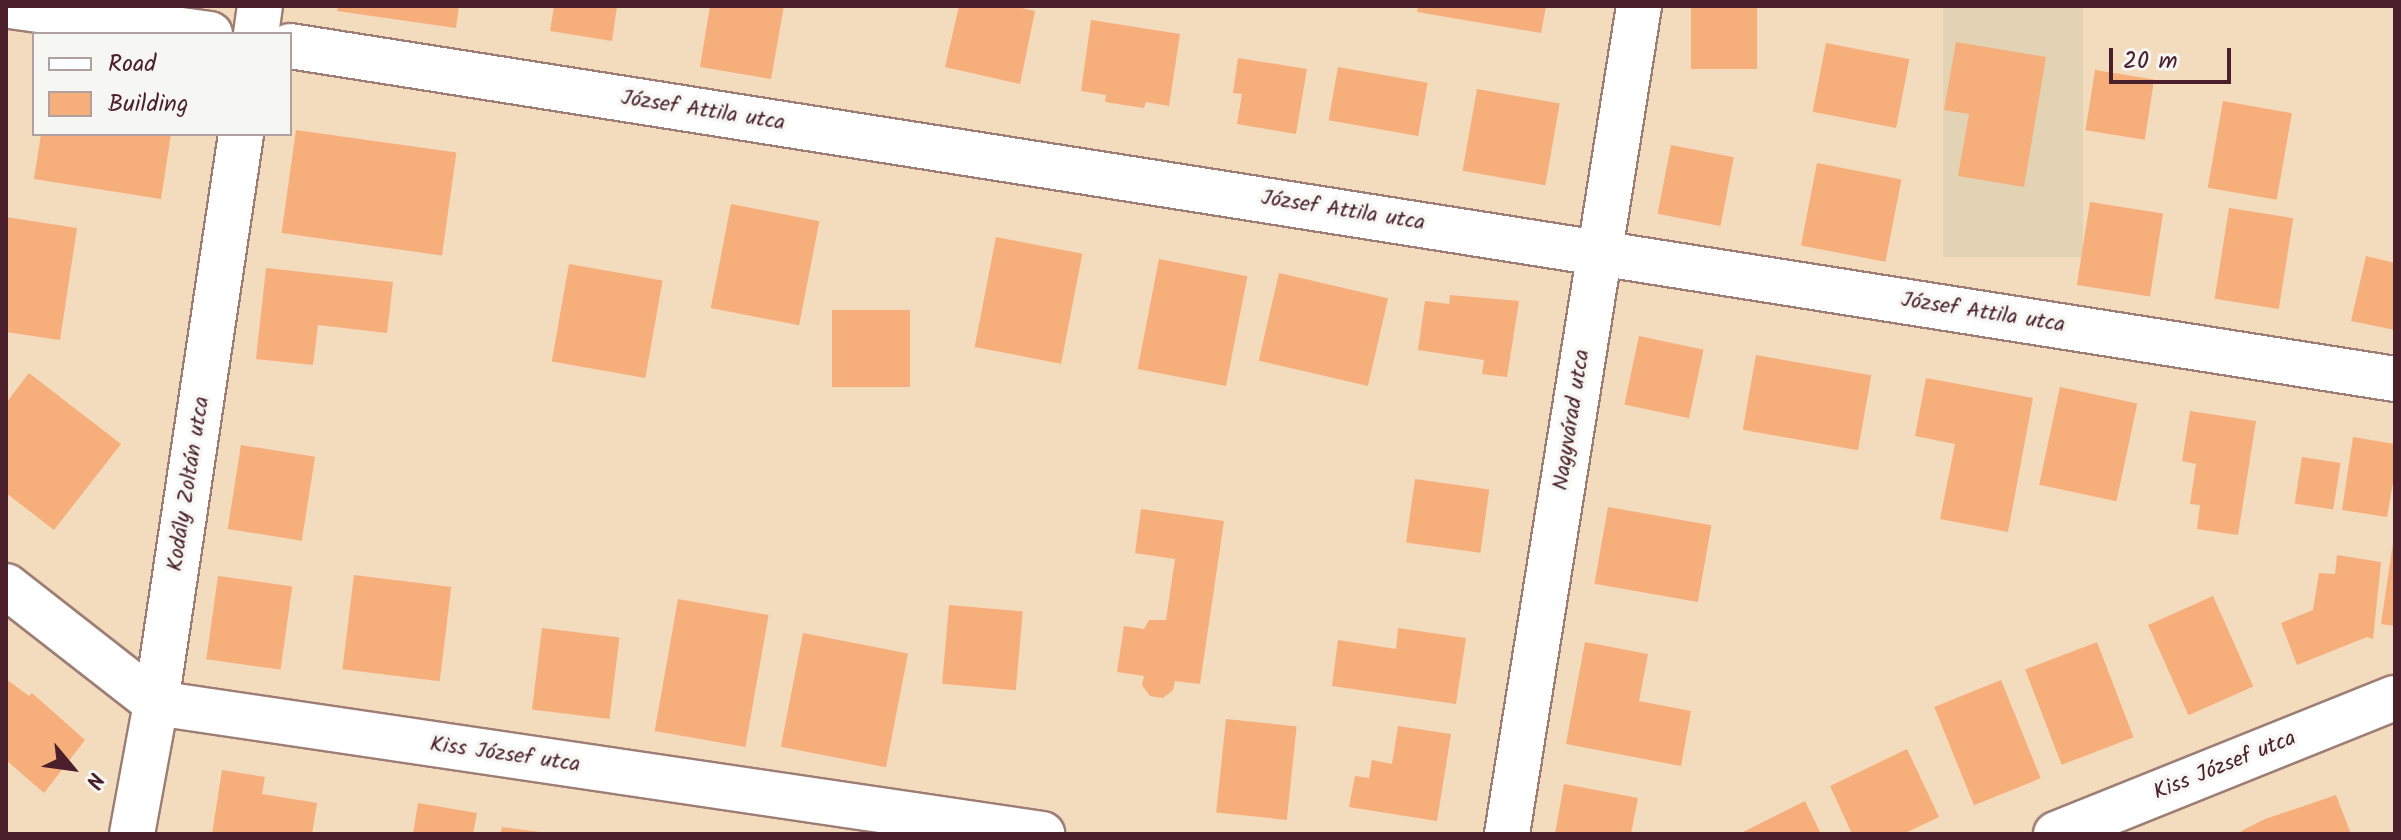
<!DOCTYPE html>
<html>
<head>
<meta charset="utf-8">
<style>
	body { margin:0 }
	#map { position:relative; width:2401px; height:840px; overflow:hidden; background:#f3dcbe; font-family:Kalam,sans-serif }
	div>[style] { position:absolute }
	.built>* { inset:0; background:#e1d3b4; transform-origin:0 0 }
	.building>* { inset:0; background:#f6ae7b; transform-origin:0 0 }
	.roads { filter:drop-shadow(2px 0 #9e7e74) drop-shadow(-2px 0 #9e7e74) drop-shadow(0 2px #9e7e74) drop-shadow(0 -2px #9e7e74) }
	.street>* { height:44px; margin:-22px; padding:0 22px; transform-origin:22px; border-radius:22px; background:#fff }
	span { translate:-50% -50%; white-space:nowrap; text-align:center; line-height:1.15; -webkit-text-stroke:7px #f6f6f2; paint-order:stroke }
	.street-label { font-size:22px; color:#4a1f2b }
	.frame { position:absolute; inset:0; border:8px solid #4a1f2b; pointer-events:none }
	.legend { position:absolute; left:32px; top:32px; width:260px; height:104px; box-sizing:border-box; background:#f6f6f2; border:2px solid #b1a0a2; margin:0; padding:10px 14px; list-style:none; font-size:24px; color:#4a1f2b }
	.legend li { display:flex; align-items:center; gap:16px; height:40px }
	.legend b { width:40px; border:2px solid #b1a0a2 }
	.north { position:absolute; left:32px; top:728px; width:80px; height:80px; -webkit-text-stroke:6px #f6f6f2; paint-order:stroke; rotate:119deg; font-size:22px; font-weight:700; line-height:32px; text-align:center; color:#4a1f2b }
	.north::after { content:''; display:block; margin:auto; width:28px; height:36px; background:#4a1f2b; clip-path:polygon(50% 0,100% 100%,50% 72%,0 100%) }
	.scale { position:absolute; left:2109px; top:48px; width:122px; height:36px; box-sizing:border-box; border:4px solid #4a1f2b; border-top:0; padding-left:10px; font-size:24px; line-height:28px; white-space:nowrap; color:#4a1f2b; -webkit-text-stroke:6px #f6f6f2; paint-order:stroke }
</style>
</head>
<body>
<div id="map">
	<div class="built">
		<i style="left:1943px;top:6px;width:140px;height:251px"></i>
	</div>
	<div class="building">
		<i style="clip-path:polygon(338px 6px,459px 6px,456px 28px,337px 11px)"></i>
		<i style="clip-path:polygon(554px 6px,617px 6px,612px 41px,550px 31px)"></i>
		<i style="clip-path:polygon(710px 6px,784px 6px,771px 79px,700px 67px)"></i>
		<i style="clip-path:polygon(959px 6px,1012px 6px,1035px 11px,1020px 84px,945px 67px)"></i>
		<i style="clip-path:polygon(1418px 6px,1546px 6px,1541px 33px,1417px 12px)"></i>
		<i style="left:1691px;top:6px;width:66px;height:63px"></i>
		<i style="clip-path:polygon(1091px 20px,1180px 34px,1169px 106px,1146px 102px,1144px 108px,1105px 102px,1106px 95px,1081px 91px)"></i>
		<i style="clip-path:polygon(1956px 42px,2046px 57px,2024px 187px,1958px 176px,1969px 114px,1944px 110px)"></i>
		<i style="left:1826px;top:43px;width:85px;height:70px;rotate:11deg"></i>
		<i style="clip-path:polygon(1238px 58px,1307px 69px,1296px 134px,1237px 124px,1242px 94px,1233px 93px)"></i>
		<i style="left:1338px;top:67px;width:91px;height:54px;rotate:10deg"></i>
		<i style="left:2095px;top:70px;width:60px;height:61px;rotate:9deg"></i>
		<i style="left:1477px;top:89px;width:84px;height:83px;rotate:10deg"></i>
		<i style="left:2223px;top:101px;width:70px;height:88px;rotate:10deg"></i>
		<i style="left:296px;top:130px;width:162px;height:104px;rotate:8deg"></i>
		<i style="clip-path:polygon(41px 134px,171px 134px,161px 199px,34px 179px)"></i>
		<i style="left:1671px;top:145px;width:64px;height:70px;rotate:11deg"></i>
		<i style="left:1817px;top:163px;width:86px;height:84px;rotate:11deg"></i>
		<i style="left:2090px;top:202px;width:74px;height:84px;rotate:9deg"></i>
		<i style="left:731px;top:204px;width:90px;height:106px;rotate:11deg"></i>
		<i style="left:2229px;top:208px;width:65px;height:92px;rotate:9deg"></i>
		<i style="clip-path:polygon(6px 217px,77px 228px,60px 340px,6px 332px)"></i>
		<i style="left:996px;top:237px;width:88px;height:112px;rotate:11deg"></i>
		<i style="clip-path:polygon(2366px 256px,2395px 263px,2395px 330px,2351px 321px)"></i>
		<i style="left:1159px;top:259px;width:90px;height:112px;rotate:11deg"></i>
		<i style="left:569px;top:264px;width:95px;height:99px;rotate:10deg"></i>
		<i style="clip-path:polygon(266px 268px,393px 282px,387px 333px,318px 325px,313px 365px,256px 359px)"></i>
		<i style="left:1279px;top:273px;width:112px;height:90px;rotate:13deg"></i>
		<i style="clip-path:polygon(1450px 295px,1519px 301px,1507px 377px,1482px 374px,1484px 360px,1418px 350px,1425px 301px,1449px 304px)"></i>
		<i style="left:832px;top:310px;width:78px;height:77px"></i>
		<i style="left:1639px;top:336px;width:66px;height:70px;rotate:12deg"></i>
		<i style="left:1756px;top:355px;width:117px;height:76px;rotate:10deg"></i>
		<i style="clip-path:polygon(29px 373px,121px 444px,54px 530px,6px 493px,6px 403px)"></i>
		<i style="clip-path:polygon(1926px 378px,2033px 398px,2008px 532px,1940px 519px,1955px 444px,1915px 436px)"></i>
		<i style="left:2060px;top:387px;width:79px;height:100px;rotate:12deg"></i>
		<i style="clip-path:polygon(2190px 411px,2256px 421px,2238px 535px,2197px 529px,2200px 505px,2190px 504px,2196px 464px,2182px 461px)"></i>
		<i style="clip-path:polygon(2353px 437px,2395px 444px,2395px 471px,2387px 517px,2342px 510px)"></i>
		<i style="left:241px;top:445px;width:75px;height:85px;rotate:9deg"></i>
		<i style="left:2302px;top:457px;width:39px;height:47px;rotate:9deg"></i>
		<i style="left:1415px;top:479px;width:75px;height:64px;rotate:8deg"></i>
		<i style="left:1608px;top:507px;width:105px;height:78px;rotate:10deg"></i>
		<i style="clip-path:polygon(1141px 509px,1224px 521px,1200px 684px,1175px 681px,1173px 690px,1163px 698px,1150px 696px,1142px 685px,1144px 676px,1117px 672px,1124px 626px,1144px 629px,1149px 620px,1166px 620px,1175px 559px,1135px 553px)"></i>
		<i style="clip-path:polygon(2393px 543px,2395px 543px,2395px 626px,2381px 624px)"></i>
		<i style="clip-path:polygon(2337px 555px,2381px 562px,2373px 639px,2367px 637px,2297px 665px,2281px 623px,2313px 610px,2319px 573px,2335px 574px)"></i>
		<i style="left:354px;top:575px;width:98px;height:95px;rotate:7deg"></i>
		<i style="left:218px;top:576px;width:75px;height:84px;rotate:8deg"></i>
		<i style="left:2213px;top:596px;width:99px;height:71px;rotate:66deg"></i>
		<i style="left:678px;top:599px;width:92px;height:134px;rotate:10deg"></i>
		<i style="left:949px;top:605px;width:74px;height:79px;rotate:5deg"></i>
		<i style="left:542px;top:628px;width:78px;height:82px;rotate:7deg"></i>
		<i style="clip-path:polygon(1398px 628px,1466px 638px,1456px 704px,1332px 686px,1338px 640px,1396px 649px)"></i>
		<i style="left:803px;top:633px;width:107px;height:116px;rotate:11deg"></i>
		<i style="clip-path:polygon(1585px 642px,1648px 654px,1639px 701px,1691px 711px,1681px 766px,1566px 744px)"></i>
		<i style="left:2097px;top:642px;width:102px;height:77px;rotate:69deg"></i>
		<i style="clip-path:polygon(6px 679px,29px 696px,32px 693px,85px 740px,44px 793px,6px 760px)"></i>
		<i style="left:2001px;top:680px;width:106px;height:72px;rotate:68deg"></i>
		<i style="left:1226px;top:719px;width:71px;height:94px;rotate:6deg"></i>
		<i style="clip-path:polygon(1398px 726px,1451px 734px,1437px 821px,1349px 807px,1355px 776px,1369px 778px,1372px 760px,1392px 764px)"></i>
		<i style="clip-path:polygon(1907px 749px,1939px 817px,1903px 834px,1852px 834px,1830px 786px)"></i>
		<i style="clip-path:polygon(222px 770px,265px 777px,262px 794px,317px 803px,312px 834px,212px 834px)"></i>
		<i style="clip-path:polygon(1564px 784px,1638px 798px,1631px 834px,1555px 834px)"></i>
		<i style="clip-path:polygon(2336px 795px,2351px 834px,2242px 834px,2241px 831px,2265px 819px)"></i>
		<i style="clip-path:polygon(1805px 801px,1821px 834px,1739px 834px)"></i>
		<i style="clip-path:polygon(418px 803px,477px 813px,473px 834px,413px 834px)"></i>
		<i style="clip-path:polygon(502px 827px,540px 832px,539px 834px,500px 834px)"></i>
	</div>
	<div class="roads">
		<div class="street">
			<i style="left:10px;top:6px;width:202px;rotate:8deg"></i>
			<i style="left:256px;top:34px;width:28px;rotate:-82deg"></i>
			<i style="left:290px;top:46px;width:2131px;rotate:8.99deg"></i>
			<i style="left:6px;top:586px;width:190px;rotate:38deg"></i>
			<i style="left:156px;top:703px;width:896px;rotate:8.41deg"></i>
			<i style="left:132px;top:834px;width:133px;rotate:-79.6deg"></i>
			<i style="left:156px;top:703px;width:575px;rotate:-81.5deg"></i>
			<i style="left:1507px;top:834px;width:838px;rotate:-80.94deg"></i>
			<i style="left:2056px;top:834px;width:365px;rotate:-21.9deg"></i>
		</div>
	</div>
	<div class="street-label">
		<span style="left:703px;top:111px;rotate:9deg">József Attila utca</span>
		<span style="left:1343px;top:211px;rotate:9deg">József Attila utca</span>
		<span style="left:1983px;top:313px;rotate:9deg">József Attila utca</span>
		<span style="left:1572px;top:420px;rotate:-81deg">Nagyvárad utca</span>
		<span style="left:189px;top:484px;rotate:-81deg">Kodály Zoltán utca</span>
		<span style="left:505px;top:755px;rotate:8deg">Kiss József utca</span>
		<span style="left:2225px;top:766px;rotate:-22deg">Kiss József utca</span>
	</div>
	<div class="frame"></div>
	<ul class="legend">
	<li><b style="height:10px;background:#fff"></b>Road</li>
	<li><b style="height:22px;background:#f6ae7b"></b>Building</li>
	</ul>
	<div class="north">N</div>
	<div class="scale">20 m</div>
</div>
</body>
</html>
